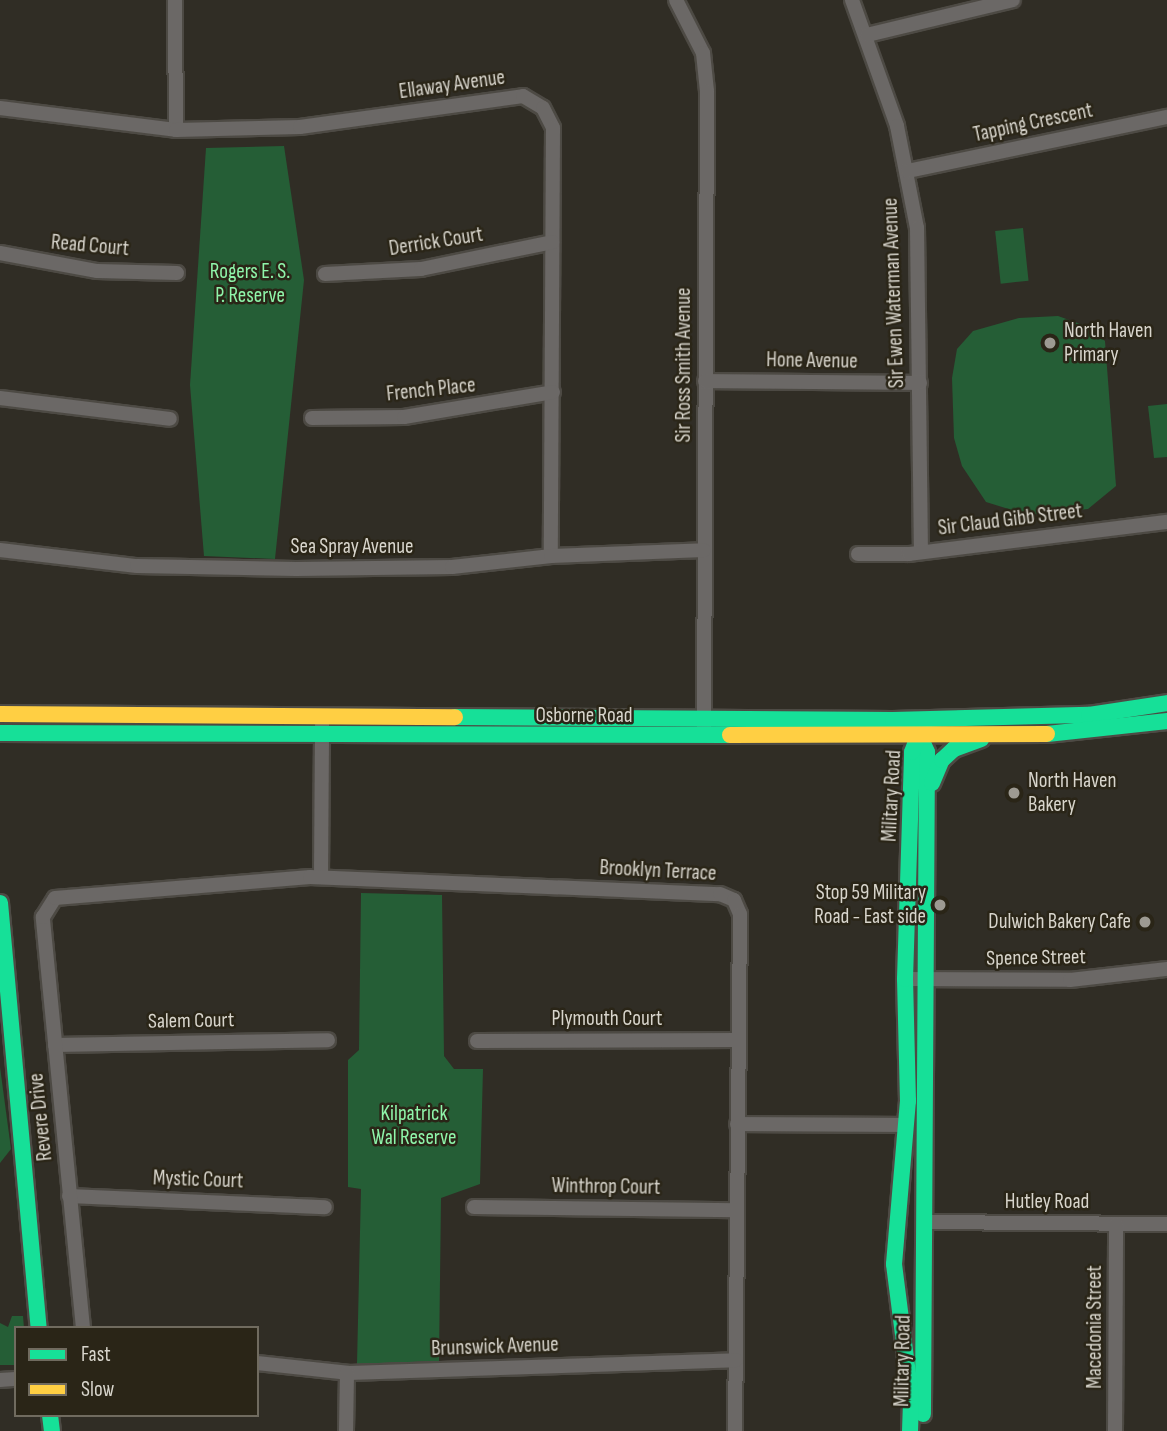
<!DOCTYPE html>
<html>
<head>
<meta charset="utf-8">
<style>
	body { margin:0 }
	#map { position:relative; width:1167px; height:1431px; overflow:hidden; background:#302d25; font-family:"Sofia Sans Condensed",sans-serif }
	div>[style] { position:absolute }
	.green>* { inset:0; background:#255e36; transform-origin:0 0 }
	.roads { filter:drop-shadow(2px 0 #4d4a44) drop-shadow(-2px 0 #4d4a44) drop-shadow(0 2px #4d4a44) drop-shadow(0 -2px #4d4a44) }
	.street>* { height:14px; margin:-7px; padding:0 7px; transform-origin:7px; border-radius:7px; background:#6b6866 }
	.fast>* { height:16px; margin:-8px; padding:0 8px; transform-origin:8px; border-radius:8px; background:#16e098 }
	.slow>* { height:16px; margin:-8px; padding:0 8px; transform-origin:8px; border-radius:8px; background:#ffcf43 }
	.dots>* { width:19px; height:19px; translate:-50% -50%; box-sizing:border-box; border:4px solid #2a2517; border-radius:50% }
	span { translate:-50% -50%; white-space:nowrap; text-align:center; line-height:1.15; -webkit-text-stroke:5px #2a2517; paint-order:stroke }
	.street-label { font-size:21px; color:#d8d5cc }
	.park-label { font-size:21px; color:#8ff5aa }
	.poi-label { font-size:21px; color:#d8d5cc }
	.left { translate:0 -50%; text-align:left }
	.right { translate:-100% -50%; text-align:right }
	.legend { position:absolute; left:14px; top:1326px; width:245px; height:91px; box-sizing:border-box; background:#2a2517; border:2px solid #706b5f; margin:0; padding:9px 12px; list-style:none; font-size:21px; color:#d8d5cc }
	.legend li { display:flex; align-items:center; gap:14px; height:35px }
	.legend b { width:35px; border:2px solid #706b5f }
</style>
</head>
<body>
<div id="map">
	<div class="green">
		<i style="clip-path:polygon(284px 146px,304px 280px,275px 559px,204px 556px,190px 385px,206px 148px)"></i>
		<i style="left:1023px;top:228px;width:53px;height:28px;rotate:84deg"></i>
		<i style="clip-path:polygon(1058px 316px,1089px 327px,1105px 341px,1116px 486px,1088px 509px,1028px 515px,986px 502px,962px 466px,954px 438px,952px 378px,957px 349px,973px 331px,1019px 318px)"></i>
		<i style="clip-path:polygon(1167px 404px,1167px 457px,1154px 458px,1148px 406px)"></i>
		<i style="clip-path:polygon(361px 893px,442px 895px,444px 1056px,454px 1069px,483px 1069px,480px 1184px,441px 1198px,439px 1361px,357px 1364px,361px 1189px,348px 1187px,348px 1060px,359px 1050px)"></i>
		<i style="clip-path:polygon(0 1067px,11px 1149px,0 1163px)"></i>
		<i style="clip-path:polygon(12px 1316px,23px 1316px,24px 1328px,16px 1328px,16px 1365px,0 1365px,0 1323px,8px 1327px)"></i>
	</div>
	<div class="roads">
		<div class="street">
			<i style="left:175px;top:0;width:130px;rotate:89.6deg"></i>
			<i style="left:676px;top:0;width:59px;rotate:63deg"></i>
			<i style="left:703px;top:53px;width:38px;rotate:84deg"></i>
			<i style="left:707px;top:91px;width:636px;rotate:90.27deg"></i>
			<i style="left:852px;top:0;width:134px;rotate:70.3deg"></i>
			<i style="left:897px;top:126px;width:104px;rotate:78.9deg"></i>
			<i style="left:917px;top:228px;width:324px;rotate:89.3deg"></i>
			<i style="left:867px;top:35px;width:150px;rotate:-13.5deg"></i>
			<i style="left:0;top:108px;width:177px;rotate:7.1deg"></i>
			<i style="left:176px;top:130px;width:124px;rotate:-1.4deg"></i>
			<i style="left:300px;top:127px;width:225px;rotate:-7.9deg"></i>
			<i style="left:523px;top:96px;width:23px;rotate:31deg"></i>
			<i style="left:543px;top:108px;width:22px;rotate:63deg"></i>
			<i style="left:553px;top:128px;width:428px;rotate:90.3deg"></i>
			<i style="left:908px;top:171px;width:265px;rotate:-11.8deg"></i>
			<i style="left:0;top:253px;width:99px;rotate:10.5deg"></i>
			<i style="left:97px;top:271px;width:80px;rotate:1.4deg"></i>
			<i style="left:325px;top:274px;width:96px;rotate:-3deg"></i>
			<i style="left:421px;top:269px;width:134px;rotate:-11.6deg"></i>
			<i style="left:705px;top:381px;width:215px;rotate:0.5deg"></i>
			<i style="left:0;top:398px;width:171px;rotate:7deg"></i>
			<i style="left:312px;top:418px;width:92px;rotate:-0.6deg"></i>
			<i style="left:404px;top:417px;width:151px;rotate:-9.5deg"></i>
			<i style="left:0;top:550px;width:138px;rotate:6.7deg"></i>
			<i style="left:137px;top:566px;width:159px;rotate:1.1deg"></i>
			<i style="left:296px;top:569px;width:156px;rotate:-0.7deg"></i>
			<i style="left:452px;top:567px;width:100px;rotate:-6.3deg"></i>
			<i style="left:551px;top:556px;width:153px;rotate:-2.2deg"></i>
			<i style="left:858px;top:554px;width:51px"></i>
			<i style="left:909px;top:554px;width:260px;rotate:-7.1deg"></i>
			<i style="left:321px;top:877px;width:161px;rotate:-89.6deg"></i>
			<i style="left:905px;top:979px;width:165px;rotate:0.3deg"></i>
			<i style="left:1070px;top:980px;width:98px;rotate:-6.5deg"></i>
			<i style="left:477px;top:1041px;width:261px;rotate:-0.2deg"></i>
			<i style="left:55px;top:1045px;width:273px;rotate:-1deg"></i>
			<i style="left:737px;top:1124px;width:169px;rotate:0.3deg"></i>
			<i style="left:69px;top:1196px;width:256px;rotate:2.5deg"></i>
			<i style="left:474px;top:1207px;width:263px;rotate:0.7deg"></i>
			<i style="left:927px;top:1222px;width:240px;rotate:0.5deg"></i>
			<i style="left:83px;top:1328px;width:413px;rotate:-95.6deg"></i>
			<i style="left:43px;top:917px;width:22px;rotate:-58deg"></i>
			<i style="left:55px;top:898px;width:256px;rotate:-4.7deg"></i>
			<i style="left:310px;top:877px;width:410px;rotate:2.4deg"></i>
			<i style="left:720px;top:894px;width:15px;rotate:23deg"></i>
			<i style="left:734px;top:900px;width:15px;rotate:67deg"></i>
			<i style="left:740px;top:914px;width:517px;rotate:90.55deg"></i>
			<i style="left:257px;top:1363px;width:93px;rotate:6.2deg"></i>
			<i style="left:349px;top:1373px;width:387px;rotate:-1.9deg"></i>
			<i style="left:0;top:1380px;width:16px;rotate:-4deg"></i>
			<i style="left:346px;top:1431px;width:58px;rotate:-89deg"></i>
			<i style="left:1115px;top:1431px;width:207px;rotate:-89.7deg"></i>
		</div>
		<div class="fast">
			<i style="left:455px;top:717px;width:438px;rotate:0.4deg"></i>
			<i style="left:893px;top:720px;width:196px;rotate:-1.5deg"></i>
			<i style="left:1089px;top:715px;width:79px;rotate:-8.7deg"></i>
			<i style="left:0;top:733px;width:730px;rotate:0.16deg"></i>
			<i style="left:919px;top:734px;width:20px;rotate:66deg"></i>
			<i style="left:927px;top:752px;width:662px;rotate:90.35deg"></i>
			<i style="left:1047px;top:734px;width:121px;rotate:-6.2deg"></i>
			<i style="left:932px;top:783px;width:25px;rotate:-67deg"></i>
			<i style="left:942px;top:760px;width:16px;rotate:-43deg"></i>
			<i style="left:954px;top:749px;width:29px;rotate:-20deg"></i>
			<i style="left:0;top:903px;width:427px;rotate:84.8deg"></i>
			<i style="left:50px;top:1415px;width:16px;rotate:83deg"></i>
			<i style="left:910px;top:1431px;width:34px;rotate:-88deg"></i>
			<i style="left:911px;top:1397px;width:134px;rotate:-97.3deg"></i>
			<i style="left:894px;top:1264px;width:164px;rotate:-85.1deg"></i>
			<i style="left:908px;top:1101px;width:122px;rotate:-91.4deg"></i>
			<i style="left:905px;top:979px;width:227px;rotate:-88.2deg"></i>
			<i style="left:912px;top:752px;width:19px;rotate:-69deg"></i>
		</div>
		<div class="slow">
			<i style="left:0;top:714px;width:455px;rotate:0.4deg"></i>
			<i style="left:730px;top:735px;width:317px;rotate:-0.2deg"></i>
		</div>
	</div>
	<div class="dots">
		<i style="left:1050px;top:343px;background:#9d9a92"></i>
		<i style="left:1014px;top:793px;background:#9d9a92"></i>
		<i style="left:940px;top:905px;background:#9d9a92"></i>
		<i style="left:1145px;top:922px;background:#9d9a92"></i>
	</div>
	<div class="street-label">
		<span style="left:452px;top:85px;rotate:-8deg">Ellaway Avenue</span>
		<span style="left:1033px;top:123px;rotate:-12deg">Tapping Crescent</span>
		<span style="left:436px;top:242px;rotate:-9deg">Derrick Court</span>
		<span style="left:90px;top:246px;rotate:5deg">Read Court</span>
		<span style="left:894px;top:293px;rotate:-92deg">Sir Ewen Waterman Avenue</span>
		<span style="left:812px;top:361px;rotate:1deg">Hone Avenue</span>
		<span style="left:684px;top:365px;rotate:-90deg">Sir Ross Smith Avenue</span>
		<span style="left:431px;top:390px;rotate:-6deg">French Place</span>
		<span style="left:1010px;top:520px;rotate:-7deg">Sir Claud Gibb Street</span>
		<span style="left:352px;top:547px">Sea Spray Avenue</span>
		<span style="left:584px;top:716px">Osborne Road</span>
		<span style="left:892px;top:796px;rotate:-87deg">Military Road</span>
		<span style="left:658px;top:871px;rotate:3deg">Brooklyn Terrace</span>
		<span style="left:1036px;top:958px;rotate:-1deg">Spence Street</span>
		<span style="left:607px;top:1019px">Plymouth Court</span>
		<span style="left:191px;top:1021px;rotate:-1deg">Salem Court</span>
		<span style="left:41px;top:1117px;rotate:-96deg">Revere Drive</span>
		<span style="left:198px;top:1180px;rotate:2deg">Mystic Court</span>
		<span style="left:606px;top:1187px;rotate:1deg">Winthrop Court</span>
		<span style="left:1047px;top:1202px">Hutley Road</span>
		<span style="left:1095px;top:1327px;rotate:-90deg">Macedonia Street</span>
		<span style="left:495px;top:1347px;rotate:-2deg">Brunswick Avenue</span>
		<span style="left:903px;top:1361px;rotate:-89deg">Military Road</span>
	</div>
	<div class="park-label">
		<span style="left:250px;top:284px">Rogers E. S.<br>P. Reserve</span>
		<span style="left:414px;top:1126px">Kilpatrick<br>Wal Reserve</span>
	</div>
	<div class="poi-label">
		<span class="left" style="left:1064px;top:343px">North Haven<br>Primary</span>
		<span class="left" style="left:1028px;top:793px">North Haven<br>Bakery</span>
		<span class="right" style="left:926px;top:905px">Stop 59 Military<br>Road - East side</span>
		<span class="right" style="left:1131px;top:922px">Dulwich Bakery Cafe</span>
	</div>
	<ul class="legend">
	<li><b style="height:9px;background:#16e098"></b>Fast</li>
	<li><b style="height:9px;background:#ffcf43"></b>Slow</li>
	</ul>
</div>
</body>
</html>
